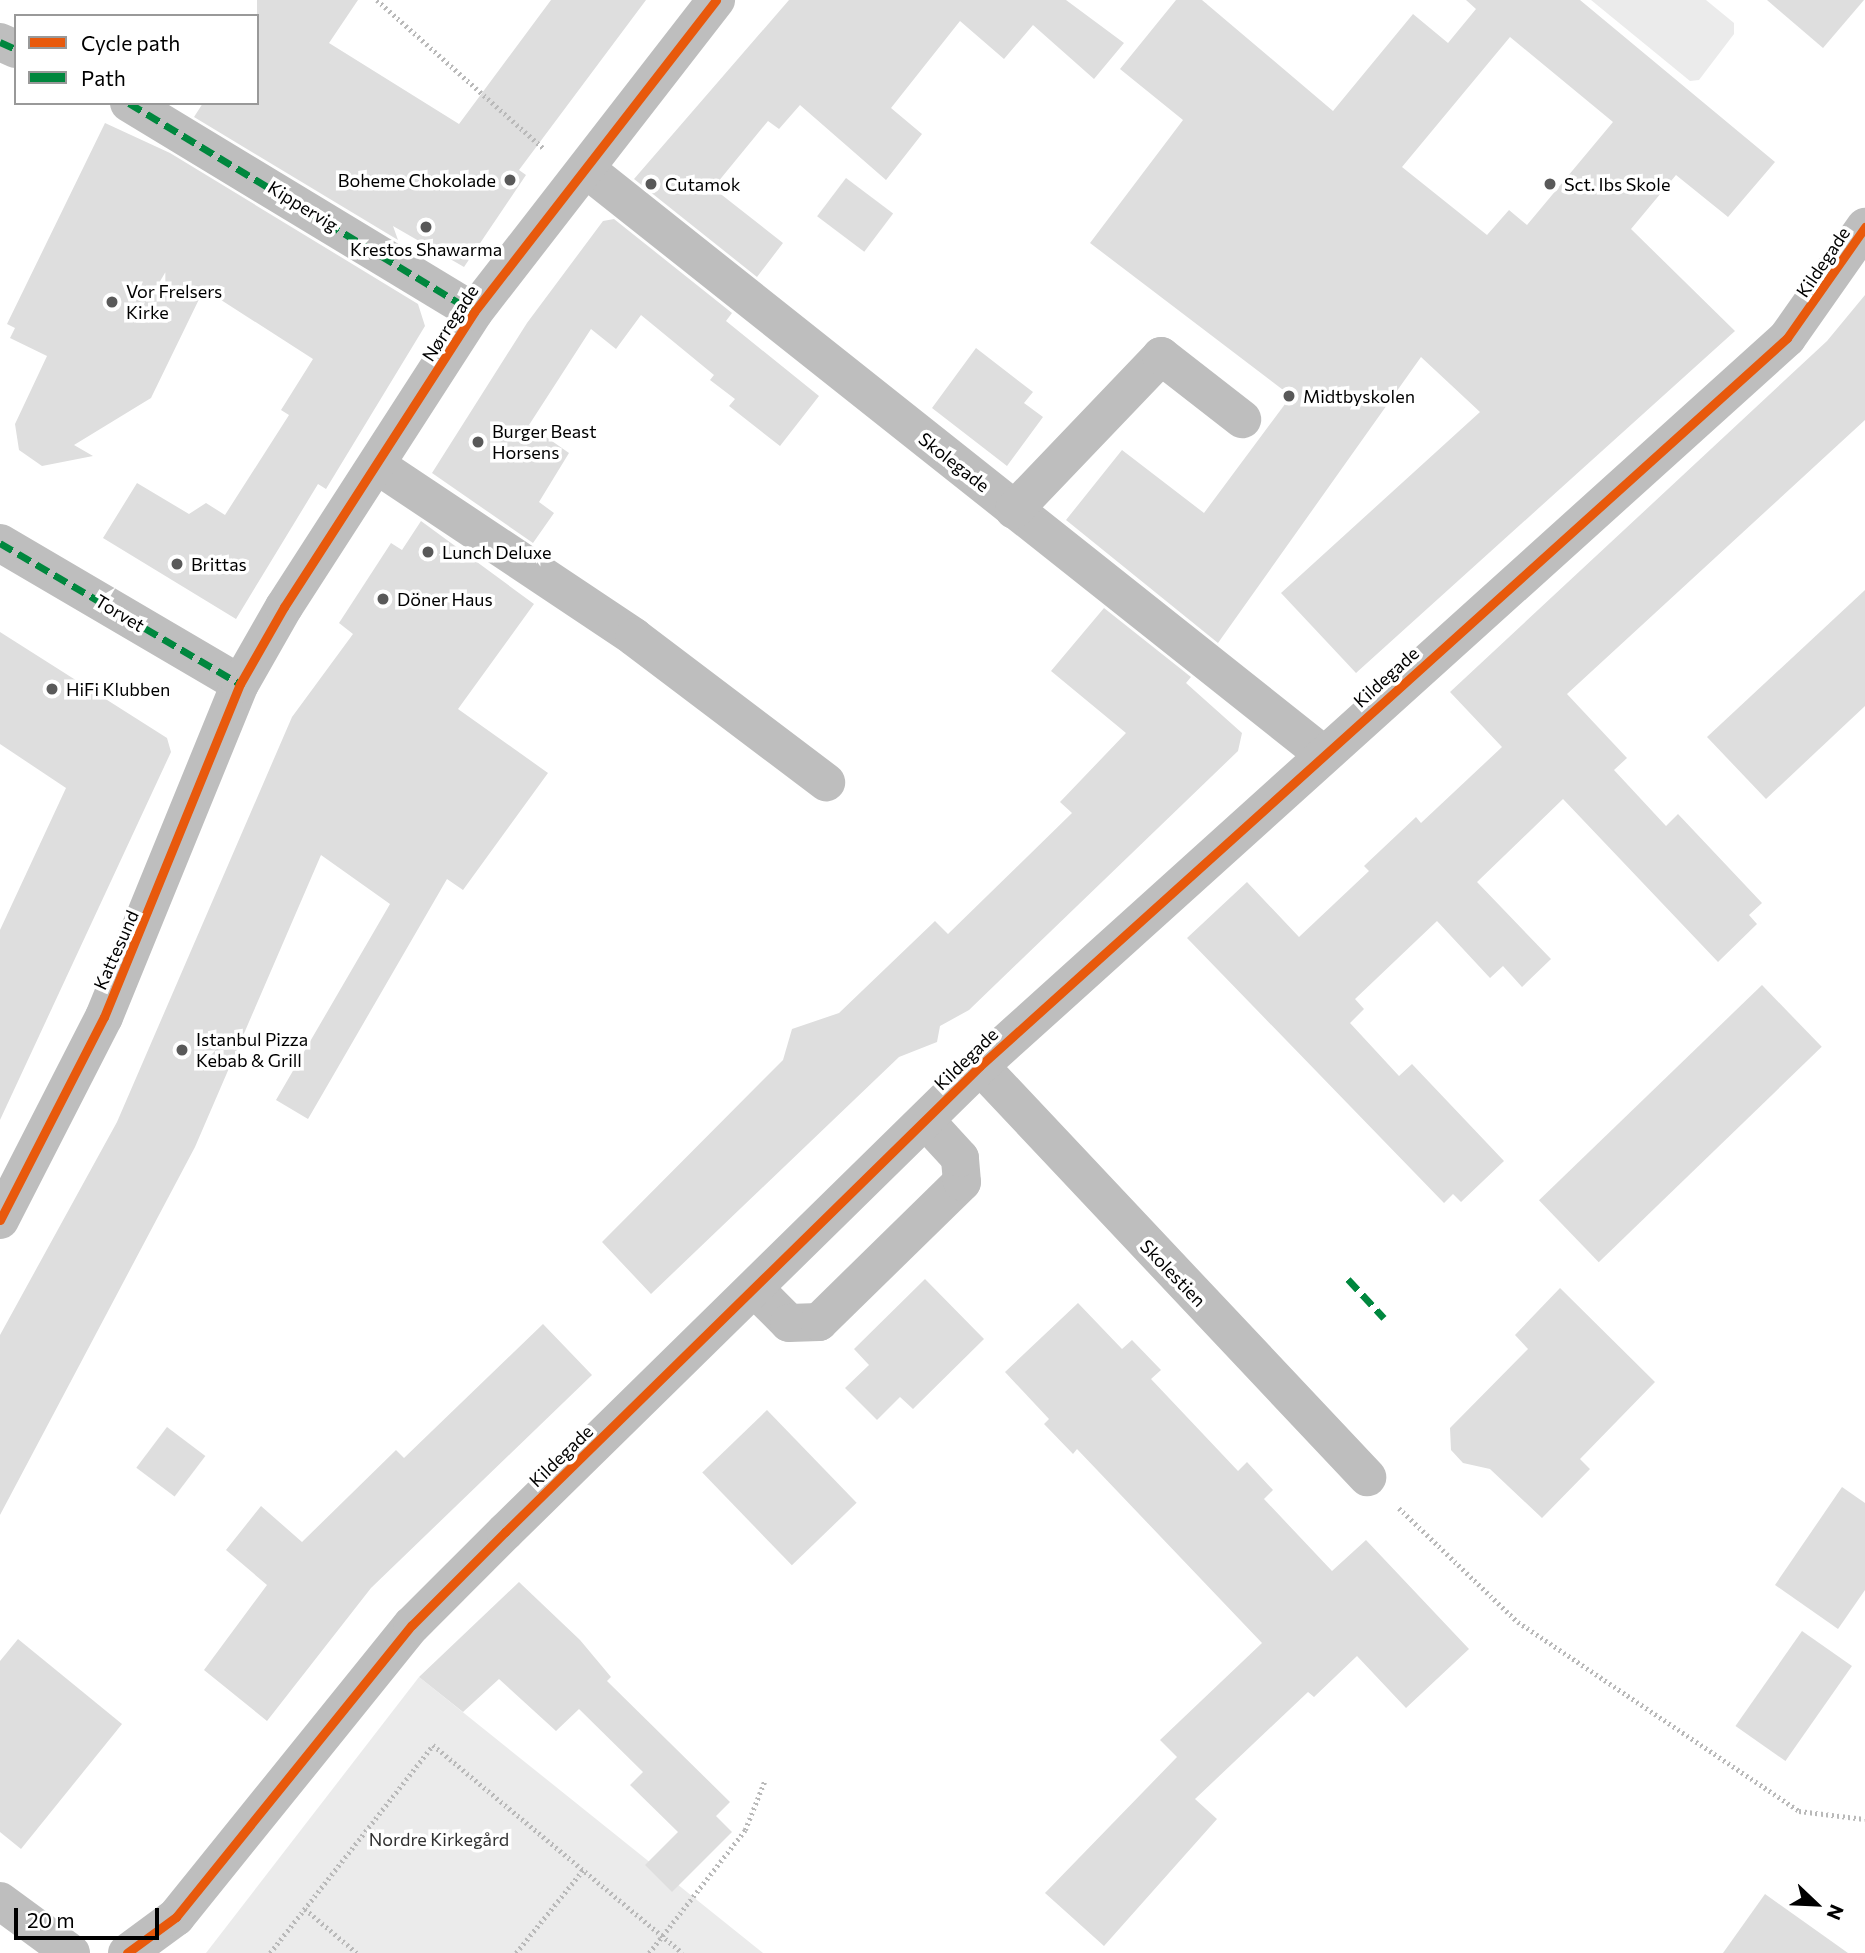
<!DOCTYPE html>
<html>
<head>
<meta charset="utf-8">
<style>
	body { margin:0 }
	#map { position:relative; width:1865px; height:1953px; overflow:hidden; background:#fff; font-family:Commissioner,sans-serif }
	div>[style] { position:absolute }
	.green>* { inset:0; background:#ebebeb }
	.building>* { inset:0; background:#dedede; transform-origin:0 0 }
	.path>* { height:4.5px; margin-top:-2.25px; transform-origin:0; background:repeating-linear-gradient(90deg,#b9b9b9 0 2px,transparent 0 5.5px) }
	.minor>* { height:38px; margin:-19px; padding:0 19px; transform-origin:19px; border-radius:19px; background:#bebebe }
	.quiet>* { height:7px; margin-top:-3.5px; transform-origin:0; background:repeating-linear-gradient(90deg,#00873e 0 14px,transparent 0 21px) }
	.cycleway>* { height:9px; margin:-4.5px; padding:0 4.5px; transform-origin:4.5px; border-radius:4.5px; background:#e8590c }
	.dots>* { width:19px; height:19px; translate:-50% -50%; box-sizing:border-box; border:4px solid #fff; border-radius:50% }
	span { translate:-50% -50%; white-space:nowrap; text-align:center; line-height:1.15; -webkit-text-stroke:7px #fff; paint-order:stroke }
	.poi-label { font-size:18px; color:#000 }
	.right { translate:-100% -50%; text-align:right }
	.left { translate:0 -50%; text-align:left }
	.street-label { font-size:18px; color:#000 }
	.park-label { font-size:18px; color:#313131 }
	.legend { position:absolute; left:14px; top:14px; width:245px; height:91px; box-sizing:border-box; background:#fff; border:2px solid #999; margin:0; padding:9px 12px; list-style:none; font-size:21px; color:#000 }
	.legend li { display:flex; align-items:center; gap:14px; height:35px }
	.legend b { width:35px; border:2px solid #999 }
	.north { position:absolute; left:1781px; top:1869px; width:70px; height:70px; -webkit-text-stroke:5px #fff; paint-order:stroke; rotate:113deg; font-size:19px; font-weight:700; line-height:28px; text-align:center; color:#000 }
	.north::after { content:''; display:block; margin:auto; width:24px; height:32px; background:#000; clip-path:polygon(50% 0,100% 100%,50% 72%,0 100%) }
	.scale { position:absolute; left:14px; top:1908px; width:145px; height:32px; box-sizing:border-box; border:4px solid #000; border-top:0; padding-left:9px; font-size:21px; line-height:24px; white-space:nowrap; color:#000; -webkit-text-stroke:5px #fff; paint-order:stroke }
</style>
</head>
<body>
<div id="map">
	<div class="green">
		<i style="clip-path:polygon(1591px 0,1706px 0,1734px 23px,1734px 34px,1699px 80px,1690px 81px)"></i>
		<i style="clip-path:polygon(419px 1677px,763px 1953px,206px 1953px)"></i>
	</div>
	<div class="building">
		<i style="clip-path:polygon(257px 0,358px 0,329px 43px,459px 124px,551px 0,646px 0,519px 170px,526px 175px,464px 267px,393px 226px,398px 240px,194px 117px,203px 103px,257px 103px)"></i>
		<i style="clip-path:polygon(789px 0,1066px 0,1124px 43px,1094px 79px,1033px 25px,1004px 59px,960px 21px,891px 108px,922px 134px,886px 180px,800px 105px,779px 129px,768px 121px,713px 188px,783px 243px,757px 277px,634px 179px)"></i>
		<i style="clip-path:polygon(evenodd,1176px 0,1202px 0,1333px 111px,1413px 14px,1448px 43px,1476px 9px,1466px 0,1580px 0,1775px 162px,1728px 217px,1676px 175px,1631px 229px,1735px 331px,1356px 673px,1281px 593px,1480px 412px,1421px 357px,1218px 643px,1066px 520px,1122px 450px,1204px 513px,1291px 396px,1090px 243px,1183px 120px,1120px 69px,1176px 0,1510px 37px,1613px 122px,1527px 225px,1509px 210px,1487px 235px,1402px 167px,1510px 37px)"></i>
		<i style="clip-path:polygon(1767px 0,1864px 0,1823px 48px)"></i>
		<i style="clip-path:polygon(105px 123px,170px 153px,418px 304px,425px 326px,326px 489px,318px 484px,236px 619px,103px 538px,137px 483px,189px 514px,206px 503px,225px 515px,289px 415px,281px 410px,313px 359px,204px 289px,151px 398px,74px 445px,93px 456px,42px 466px,19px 450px,15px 424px,47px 356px,10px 338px,15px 328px,7px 324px)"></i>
		<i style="left:846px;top:178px;width:59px;height:48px;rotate:37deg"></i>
		<i style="clip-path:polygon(614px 219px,732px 313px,726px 321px,819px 396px,780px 446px,729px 406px,735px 399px,710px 380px,714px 375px,641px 315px,616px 349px,591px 329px,529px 425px,569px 453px,539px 502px,554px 513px,533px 543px,432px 473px,527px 323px,603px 221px)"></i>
		<i style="clip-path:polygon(1865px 295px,1865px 420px,1567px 694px,1627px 758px,1614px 770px,1666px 826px,1678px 814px,1762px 903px,1749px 915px,1757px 924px,1718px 962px,1563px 799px,1477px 882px,1551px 959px,1522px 987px,1503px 966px,1490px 978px,1437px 921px,1355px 999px,1364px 1009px,1350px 1023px,1399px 1076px,1412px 1064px,1504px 1161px,1461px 1202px,1453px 1194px,1444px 1203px,1187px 938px,1247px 882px,1299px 937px,1369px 871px,1364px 866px,1416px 817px,1421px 823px,1502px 747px,1450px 692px,1827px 341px)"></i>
		<i style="clip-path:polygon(976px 348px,1033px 392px,1024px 403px,1043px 417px,1007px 466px,932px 408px)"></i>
		<i style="clip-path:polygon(421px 521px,534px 604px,458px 709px,548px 773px,463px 890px,447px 879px,308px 1119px,276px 1100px,390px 904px,321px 855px,195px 1147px,0 1515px,0 1335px,117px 1122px,292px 717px,353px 634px,339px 623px,391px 543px,402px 550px)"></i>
		<i style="clip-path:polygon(1865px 590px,1865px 706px,1766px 799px,1707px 737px)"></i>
		<i style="clip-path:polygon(1104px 608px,1191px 677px,1186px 683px,1242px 733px,1238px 751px,969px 1010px,940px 1026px,937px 1042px,899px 1057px,651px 1294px,602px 1242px,783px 1060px,792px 1029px,839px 1013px,935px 921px,948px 934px,1072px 813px,1060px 802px,1126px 733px,1051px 671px)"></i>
		<i style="clip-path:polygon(0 632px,167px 738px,171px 752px,0 1120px,0 930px,66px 788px,0 744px)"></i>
		<i style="left:1762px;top:985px;width:86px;height:310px;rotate:46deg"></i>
		<i style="clip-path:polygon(925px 1279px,984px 1339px,913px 1409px,900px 1397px,877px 1420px,845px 1388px,869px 1365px,854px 1349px)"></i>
		<i style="clip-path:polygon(1560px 1288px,1655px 1382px,1580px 1459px,1590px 1469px,1542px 1518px,1490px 1469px,1463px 1463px,1451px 1450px,1450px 1428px,1528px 1349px,1515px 1335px)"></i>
		<i style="clip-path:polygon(1078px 1303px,1122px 1349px,1132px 1340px,1161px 1370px,1151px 1379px,1238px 1471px,1247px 1462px,1273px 1490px,1264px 1499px,1332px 1571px,1366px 1540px,1469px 1649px,1406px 1708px,1357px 1656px,1314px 1697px,1308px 1692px,1195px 1799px,1217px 1819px,1104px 1946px,1045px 1893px,1177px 1757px,1160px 1740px,1262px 1643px,1077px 1449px,1073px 1454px,1044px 1424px,1049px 1419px,1005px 1372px)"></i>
		<i style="clip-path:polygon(543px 1324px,592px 1375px,371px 1588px,267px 1721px,204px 1670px,267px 1585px,226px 1550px,261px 1506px,302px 1542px,396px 1450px,404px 1458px)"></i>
		<i style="left:767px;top:1410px;width:129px;height:90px;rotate:46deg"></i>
		<i style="left:167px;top:1427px;width:48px;height:51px;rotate:37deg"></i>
		<i style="clip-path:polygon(1842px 1487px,1865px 1503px,1865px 1590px,1838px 1629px,1775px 1585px)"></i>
		<i style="clip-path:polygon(519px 1582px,580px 1640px,611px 1677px,607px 1681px,730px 1802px,716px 1816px,732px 1832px,672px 1892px,645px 1865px,678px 1832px,630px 1785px,643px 1772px,579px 1709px,556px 1731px,499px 1679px,463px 1712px,419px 1677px)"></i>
		<i style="left:1802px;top:1631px;width:61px;height:116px;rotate:35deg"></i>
		<i style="clip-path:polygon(18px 1639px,122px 1724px,21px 1849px,0 1832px,0 1661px)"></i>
		<i style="clip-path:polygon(1765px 1894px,1848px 1953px,1723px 1953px)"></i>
	</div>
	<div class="path">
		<i style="left:377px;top:0;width:224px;rotate:41.7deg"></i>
		<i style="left:1399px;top:1508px;width:165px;rotate:43.8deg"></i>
		<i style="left:1518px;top:1622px;width:339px;rotate:33.9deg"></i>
		<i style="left:1799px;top:1811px;width:66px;rotate:6.9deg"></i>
		<i style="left:305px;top:1909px;width:68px;rotate:40.2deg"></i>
		<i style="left:270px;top:1953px;width:264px;rotate:-51.9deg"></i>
		<i style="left:433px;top:1745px;width:325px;rotate:39.8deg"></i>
		<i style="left:516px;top:1953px;width:107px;rotate:-51.1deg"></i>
		<i style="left:649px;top:1953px;width:156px;rotate:-52deg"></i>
		<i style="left:745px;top:1830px;width:54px;rotate:-68.2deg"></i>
	</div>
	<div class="minor">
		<i style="left:0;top:42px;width:17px;rotate:24deg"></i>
		<i style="left:129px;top:103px;width:403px;rotate:31.2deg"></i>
		<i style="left:586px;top:169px;width:941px;rotate:38.44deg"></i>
		<i style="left:378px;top:466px;width:308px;rotate:33.7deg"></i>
		<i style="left:634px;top:637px;width:241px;rotate:37.1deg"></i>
		<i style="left:1014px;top:510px;width:213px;rotate:-46.3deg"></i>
		<i style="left:1161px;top:356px;width:103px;rotate:37.9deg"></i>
		<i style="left:0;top:543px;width:278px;rotate:30.4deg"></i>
		<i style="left:980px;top:1066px;width:565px;rotate:46.72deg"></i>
		<i style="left:0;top:1220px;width:228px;rotate:-62.9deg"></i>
		<i style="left:104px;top:1017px;width:360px;rotate:-67.8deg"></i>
		<i style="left:240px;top:684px;width:89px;rotate:-60.3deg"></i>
		<i style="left:284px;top:607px;width:351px;rotate:-57.2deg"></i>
		<i style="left:474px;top:312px;width:395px;rotate:-52.2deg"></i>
		<i style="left:757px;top:1291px;width:45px;rotate:45deg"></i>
		<i style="left:789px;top:1323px;width:30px;rotate:-2deg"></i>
		<i style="left:819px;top:1322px;width:200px;rotate:-44.4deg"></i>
		<i style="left:962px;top:1182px;width:24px;rotate:-95deg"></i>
		<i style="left:960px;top:1158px;width:50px;rotate:-132.6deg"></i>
		<i style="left:0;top:1901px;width:88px;rotate:36.2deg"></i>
		<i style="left:127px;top:1953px;width:61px;rotate:-36.3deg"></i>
		<i style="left:176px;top:1917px;width:375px;rotate:-51.1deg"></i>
		<i style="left:412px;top:1625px;width:132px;rotate:-45deg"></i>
		<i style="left:505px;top:1532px;width:665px;rotate:-44.45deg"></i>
		<i style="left:980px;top:1066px;width:1087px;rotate:-42.05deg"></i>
		<i style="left:1787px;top:338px;width:136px;rotate:-54.9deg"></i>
	</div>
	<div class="quiet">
		<i style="left:0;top:42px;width:17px;rotate:24deg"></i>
		<i style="left:129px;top:103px;width:403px;rotate:31.2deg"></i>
		<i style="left:0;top:543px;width:278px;rotate:30.4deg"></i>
		<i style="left:1348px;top:1279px;width:53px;rotate:47.3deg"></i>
	</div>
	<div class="cycleway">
		<i style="left:0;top:1220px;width:228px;rotate:-62.9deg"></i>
		<i style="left:104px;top:1017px;width:360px;rotate:-67.8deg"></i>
		<i style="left:240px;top:684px;width:89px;rotate:-60.3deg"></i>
		<i style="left:284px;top:607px;width:351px;rotate:-57.2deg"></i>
		<i style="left:474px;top:312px;width:395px;rotate:-52.2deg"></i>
		<i style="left:127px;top:1953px;width:61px;rotate:-36.3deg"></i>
		<i style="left:176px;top:1917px;width:375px;rotate:-51.1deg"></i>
		<i style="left:412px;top:1625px;width:132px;rotate:-45deg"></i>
		<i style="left:505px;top:1532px;width:665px;rotate:-44.45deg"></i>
		<i style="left:980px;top:1066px;width:1087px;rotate:-42.05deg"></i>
		<i style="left:1787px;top:338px;width:136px;rotate:-54.9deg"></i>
	</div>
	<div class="dots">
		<i style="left:510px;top:180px;background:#595959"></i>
		<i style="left:651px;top:184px;background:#595959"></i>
		<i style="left:1550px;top:184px;background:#595959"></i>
		<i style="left:426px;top:227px;background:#595959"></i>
		<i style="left:112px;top:302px;background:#595959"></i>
		<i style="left:1289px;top:396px;background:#595959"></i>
		<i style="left:478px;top:442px;background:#595959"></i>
		<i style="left:428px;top:552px;background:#595959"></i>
		<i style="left:177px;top:564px;background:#595959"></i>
		<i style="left:383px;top:599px;background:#595959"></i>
		<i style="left:52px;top:689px;background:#595959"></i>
		<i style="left:182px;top:1050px;background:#595959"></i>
	</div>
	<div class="poi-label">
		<span class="right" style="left:496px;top:180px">Boheme Chokolade</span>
		<span class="left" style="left:665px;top:184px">Cutamok</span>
		<span class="left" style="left:1564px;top:184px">Sct. Ibs Skole</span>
		<span style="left:426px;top:249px">Krestos Shawarma</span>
		<span class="left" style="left:126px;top:302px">Vor Frelsers<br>Kirke</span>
		<span class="left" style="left:1303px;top:396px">Midtbyskolen</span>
		<span class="left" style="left:492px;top:442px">Burger Beast<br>Horsens</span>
		<span class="left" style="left:442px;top:552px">Lunch Deluxe</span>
		<span class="left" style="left:191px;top:564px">Brittas</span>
		<span class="left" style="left:397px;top:599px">Döner Haus</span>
		<span class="left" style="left:66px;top:689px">HiFi Klubben</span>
		<span class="left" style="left:196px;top:1050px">Istanbul Pizza<br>Kebab &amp; Grill</span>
	</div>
	<div class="street-label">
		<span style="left:303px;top:206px;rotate:32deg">Kippervig</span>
		<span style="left:1823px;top:262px;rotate:-56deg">Kildegade</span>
		<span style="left:450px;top:323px;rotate:-57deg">Nørregade</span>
		<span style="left:954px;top:462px;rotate:38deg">Skolegade</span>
		<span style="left:120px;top:613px;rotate:31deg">Torvet</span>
		<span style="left:1386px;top:677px;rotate:-42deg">Kildegade</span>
		<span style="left:116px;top:950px;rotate:-66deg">Kattesund</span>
		<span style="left:966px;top:1059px;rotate:-44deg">Kildegade</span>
		<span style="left:1173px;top:1273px;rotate:46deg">Skolestien</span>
		<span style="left:561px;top:1456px;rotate:-44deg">Kildegade</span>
	</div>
	<div class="park-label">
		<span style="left:439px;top:1839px">Nordre Kirkegård</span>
	</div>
	<ul class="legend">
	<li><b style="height:9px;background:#e8590c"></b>Cycle path</li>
	<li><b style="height:9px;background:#00873e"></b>Path</li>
	</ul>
	<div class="north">N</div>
	<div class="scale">20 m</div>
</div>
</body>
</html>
